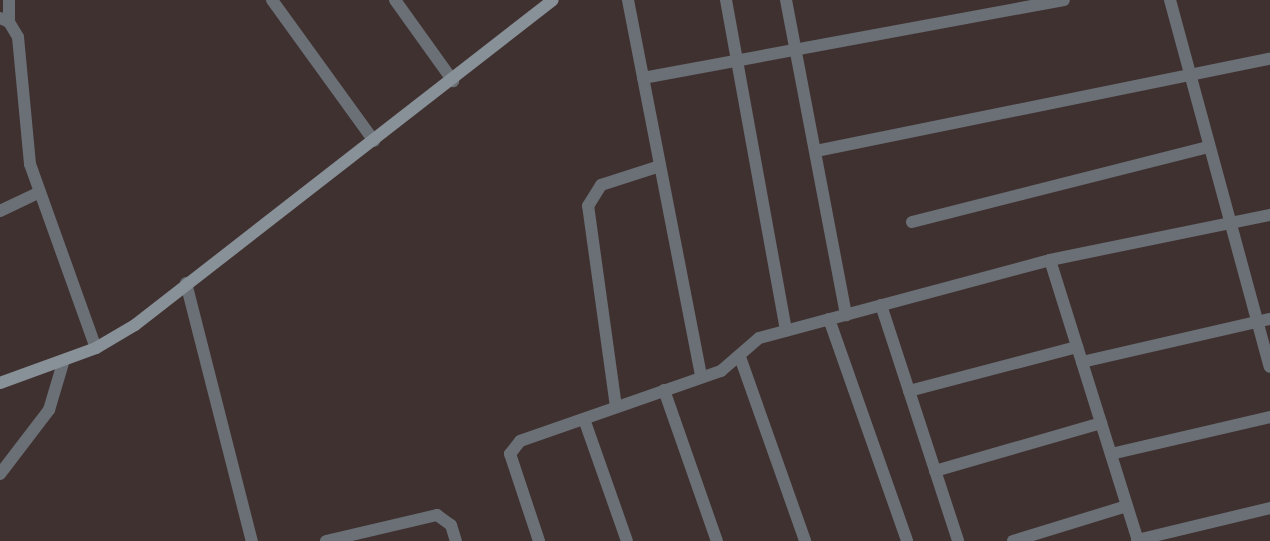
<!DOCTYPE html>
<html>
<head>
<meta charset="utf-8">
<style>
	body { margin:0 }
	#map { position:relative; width:1270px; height:541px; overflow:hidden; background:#403131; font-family:"Playfair Display",serif }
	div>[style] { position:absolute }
	.street>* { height:12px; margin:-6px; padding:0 6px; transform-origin:6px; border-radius:6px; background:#6a7075 }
	.secondary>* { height:12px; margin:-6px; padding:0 6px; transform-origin:6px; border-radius:6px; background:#889098 }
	span { translate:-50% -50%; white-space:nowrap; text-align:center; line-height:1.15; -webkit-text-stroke:4px #362727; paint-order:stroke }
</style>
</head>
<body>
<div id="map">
	<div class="street">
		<i style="left:9px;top:0;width:22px;rotate:90deg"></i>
		<i style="left:272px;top:0;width:174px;rotate:54.1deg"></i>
		<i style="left:395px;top:0;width:100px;rotate:54.4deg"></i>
		<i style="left:628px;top:0;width:384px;rotate:79deg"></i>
		<i style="left:726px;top:0;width:336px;rotate:79.7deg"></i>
		<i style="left:786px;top:0;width:321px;rotate:79.2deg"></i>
		<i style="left:1170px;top:0;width:380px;rotate:74.8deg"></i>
		<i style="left:0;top:18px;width:10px;rotate:24deg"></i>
		<i style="left:9px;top:22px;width:17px;rotate:59deg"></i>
		<i style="left:18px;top:37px;width:128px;rotate:84.6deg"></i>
		<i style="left:30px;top:164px;width:195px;rotate:70.3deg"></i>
		<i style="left:643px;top:78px;width:428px;rotate:-10.5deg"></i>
		<i style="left:816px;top:151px;width:463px;rotate:-11.5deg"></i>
		<i style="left:0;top:211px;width:44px;rotate:-25.4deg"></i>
		<i style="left:912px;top:222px;width:306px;rotate:-14.2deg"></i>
		<i style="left:1050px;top:260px;width:294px;rotate:72.6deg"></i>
		<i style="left:186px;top:283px;width:266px;rotate:75.7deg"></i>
		<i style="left:881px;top:305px;width:248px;rotate:71.9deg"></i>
		<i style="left:829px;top:319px;width:235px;rotate:70.6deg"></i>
		<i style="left:740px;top:357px;width:195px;rotate:70.5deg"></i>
		<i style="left:1082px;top:362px;width:193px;rotate:-12.9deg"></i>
		<i style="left:664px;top:390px;width:160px;rotate:70.7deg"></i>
		<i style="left:909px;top:391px;width:174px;rotate:-14.7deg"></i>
		<i style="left:616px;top:407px;width:203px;rotate:-97.9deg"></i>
		<i style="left:588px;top:206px;width:25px;rotate:-58deg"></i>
		<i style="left:601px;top:185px;width:62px;rotate:-17.9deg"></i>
		<i style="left:584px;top:419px;width:129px;rotate:70.6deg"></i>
		<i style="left:1111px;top:454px;width:163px;rotate:-13.1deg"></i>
		<i style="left:935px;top:471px;width:173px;rotate:-16.1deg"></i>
		<i style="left:0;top:474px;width:81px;rotate:-52.6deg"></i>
		<i style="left:49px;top:410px;width:49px;rotate:-73.4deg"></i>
		<i style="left:1137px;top:540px;width:137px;rotate:-13.5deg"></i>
		<i style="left:326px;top:541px;width:114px;rotate:-13.2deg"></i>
		<i style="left:437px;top:515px;width:17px;rotate:36deg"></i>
		<i style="left:451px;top:525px;width:17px;rotate:73deg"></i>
		<i style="left:539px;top:541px;width:92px;rotate:-108.4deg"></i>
		<i style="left:510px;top:454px;width:16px;rotate:-52deg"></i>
		<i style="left:520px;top:441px;width:213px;rotate:-19.2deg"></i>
		<i style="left:721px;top:371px;width:50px;rotate:-41deg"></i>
		<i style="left:759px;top:338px;width:301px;rotate:-15deg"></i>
		<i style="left:1050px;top:260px;width:225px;rotate:-11.6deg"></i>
		<i style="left:1013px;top:541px;width:119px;rotate:-17.1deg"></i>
	</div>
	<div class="secondary">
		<i style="left:0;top:383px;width:102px;rotate:-20deg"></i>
		<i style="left:96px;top:348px;width:45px;rotate:-30.5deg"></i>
		<i style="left:135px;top:325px;width:529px;rotate:-37.87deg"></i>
	</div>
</div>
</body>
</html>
